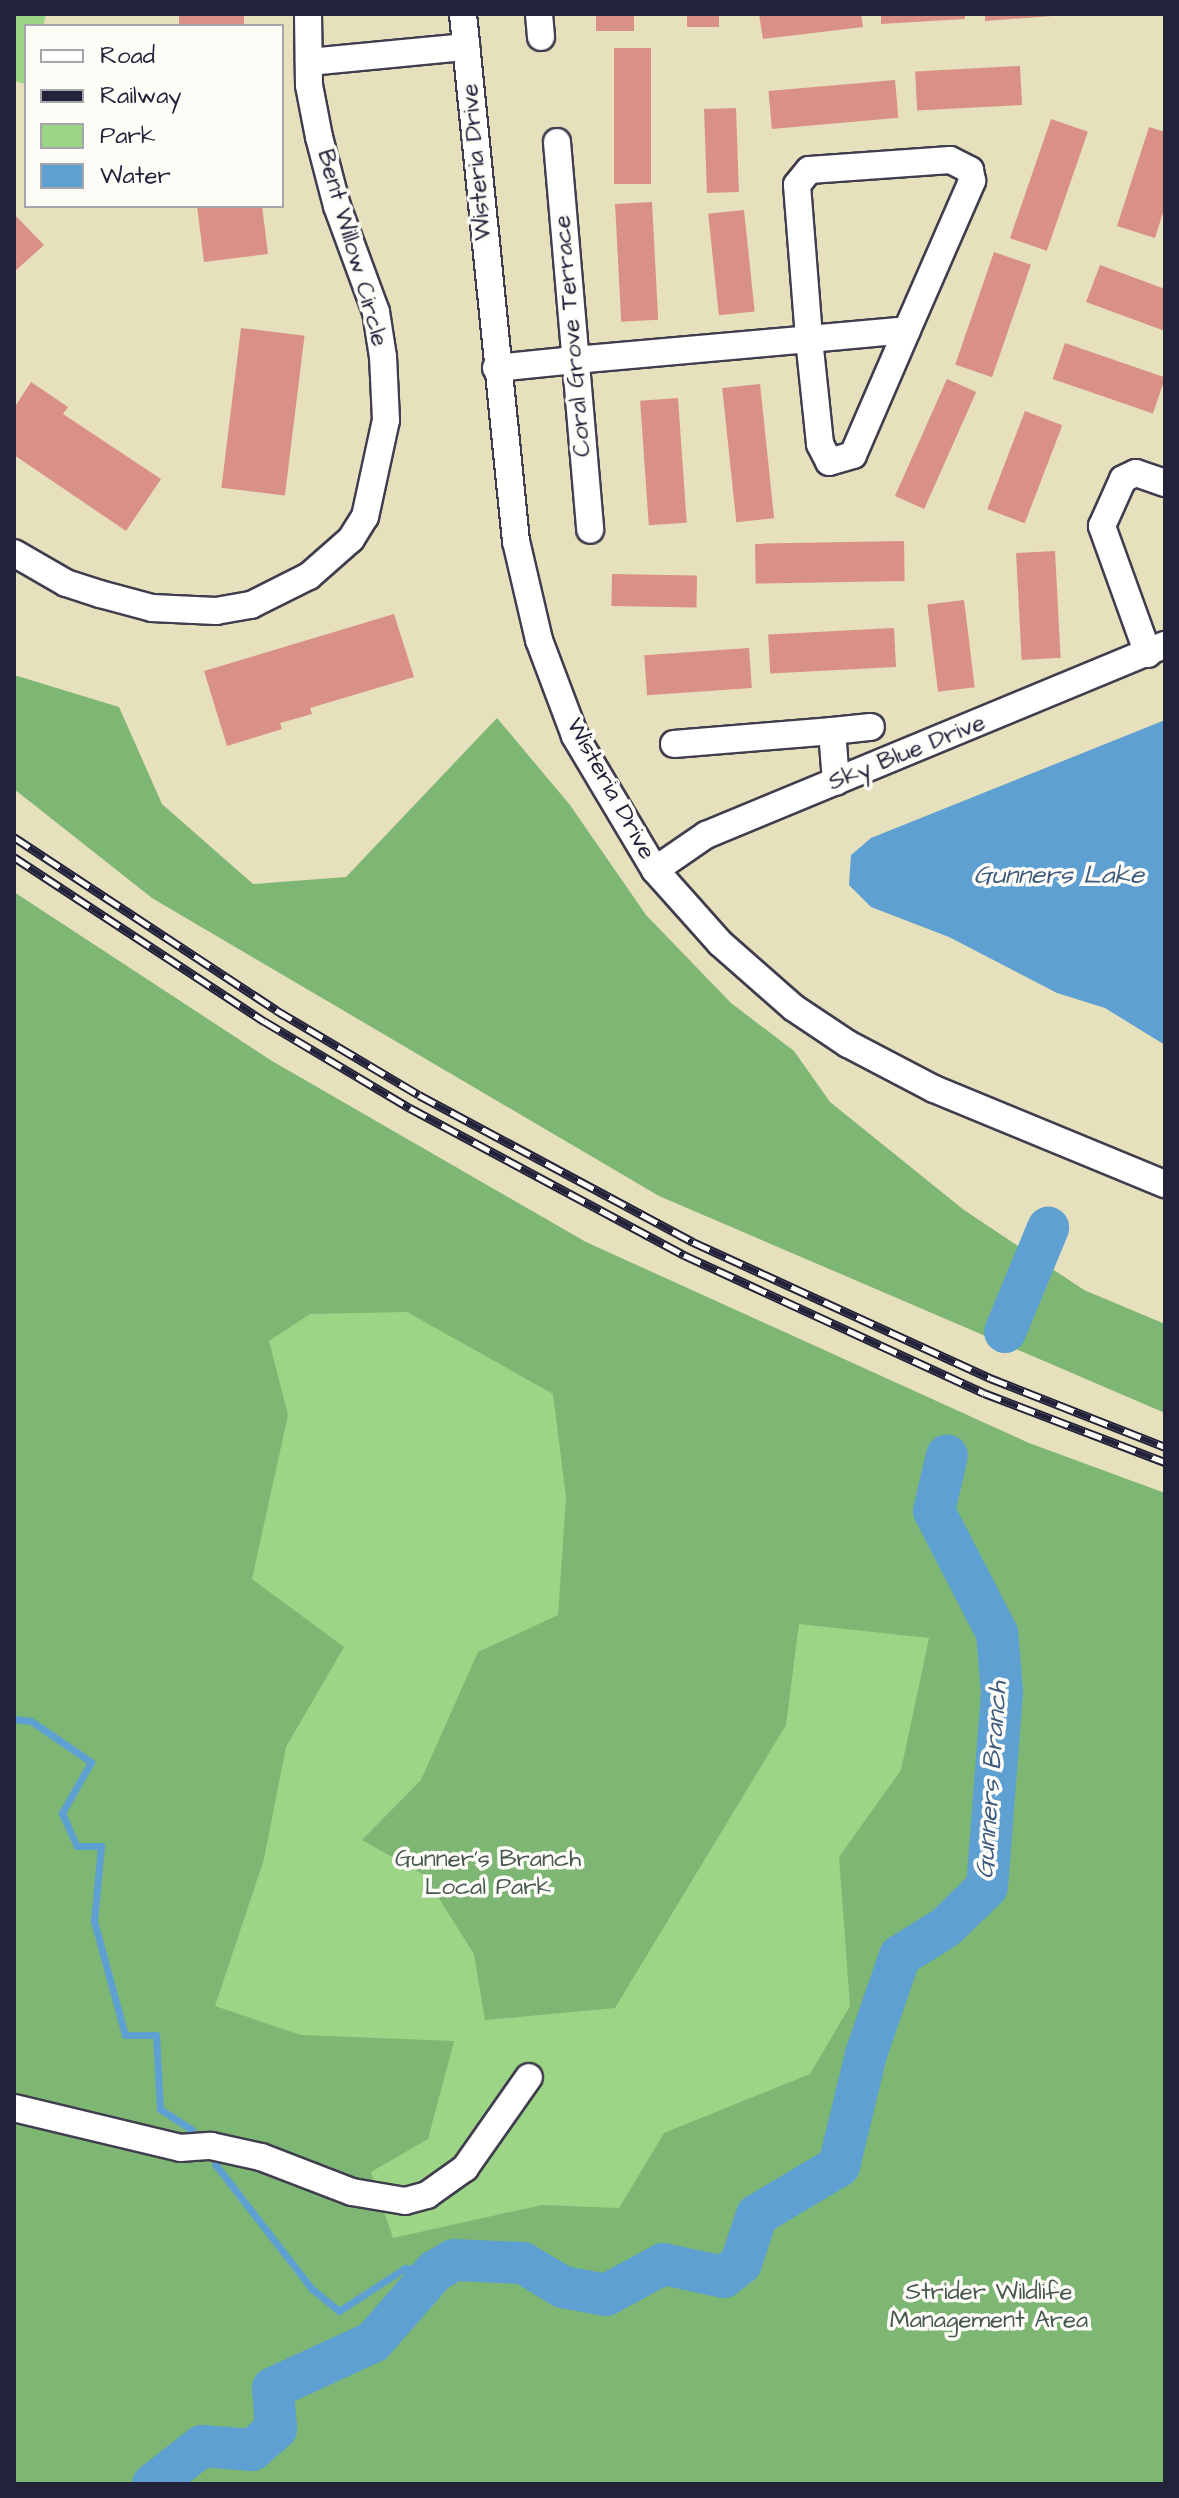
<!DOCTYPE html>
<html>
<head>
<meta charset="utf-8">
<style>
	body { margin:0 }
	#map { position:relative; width:1179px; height:2498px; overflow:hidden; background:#e7e0bc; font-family:"Architects Daughter",sans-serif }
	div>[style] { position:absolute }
	.green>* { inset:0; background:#9dd587 }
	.forest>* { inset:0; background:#7eb674 }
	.water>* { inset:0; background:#5fa0d2 }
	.stream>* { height:7px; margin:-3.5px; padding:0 3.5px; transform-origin:3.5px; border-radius:3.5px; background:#5fa0d2 }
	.river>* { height:42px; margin:-21px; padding:0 21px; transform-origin:21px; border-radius:21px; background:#5fa0d2 }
	.building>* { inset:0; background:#d99186; transform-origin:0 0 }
	.roads { filter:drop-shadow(2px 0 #403e4e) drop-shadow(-2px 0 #403e4e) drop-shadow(0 2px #403e4e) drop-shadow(0 -2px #403e4e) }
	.minor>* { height:26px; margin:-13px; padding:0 13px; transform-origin:13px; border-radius:13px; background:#fff }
	.rail>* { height:9px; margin-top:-4.5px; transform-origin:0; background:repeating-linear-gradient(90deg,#fdfcf7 0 18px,#22223b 0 36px); box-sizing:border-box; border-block:2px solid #22223b }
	span { translate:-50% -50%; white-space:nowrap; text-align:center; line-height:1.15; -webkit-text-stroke:7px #fdfcf7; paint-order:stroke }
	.street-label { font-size:24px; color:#22223b }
	.park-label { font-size:24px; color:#475852 }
	.water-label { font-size:26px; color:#3d5b7f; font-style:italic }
	.frame { position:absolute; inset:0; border:16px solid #22223b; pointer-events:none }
	.legend { position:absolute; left:24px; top:24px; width:260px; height:184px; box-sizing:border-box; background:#fdfcf7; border:2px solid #a5a5ac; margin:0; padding:10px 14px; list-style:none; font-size:24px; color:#22223b }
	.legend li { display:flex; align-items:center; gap:16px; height:40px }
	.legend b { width:40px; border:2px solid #a5a5ac }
</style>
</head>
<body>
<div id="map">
	<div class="green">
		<i style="clip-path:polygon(14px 14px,46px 14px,43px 26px,26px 26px,26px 84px,14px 81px)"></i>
		<i style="clip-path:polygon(14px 1054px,1161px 1649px,1165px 2484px,14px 2484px)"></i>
	</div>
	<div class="forest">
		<i style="clip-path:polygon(14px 675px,119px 707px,162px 804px,253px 884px,346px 877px,497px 718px,570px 805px,646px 915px,731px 1003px,794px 1051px,830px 1102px,964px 1210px,1084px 1290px,1165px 1324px,1165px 1413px,659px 1196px,152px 898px,14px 789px)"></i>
		<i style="clip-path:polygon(evenodd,14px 892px,272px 1061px,586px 1242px,1029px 1443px,1165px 1493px,1165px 2484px,14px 2484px,14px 892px,407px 1312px,553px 1394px,566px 1497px,558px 1615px,478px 1652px,421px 1780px,362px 1840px,424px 1875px,474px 1954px,485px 2020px,615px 2008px,786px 1725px,799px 1624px,929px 1638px,901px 1770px,839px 1857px,850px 2006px,810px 2074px,664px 2133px,619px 2208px,542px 2205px,393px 2238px,371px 2172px,428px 2139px,454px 2041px,301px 2035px,215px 2006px,264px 1859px,286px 1747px,344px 1647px,252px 1579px,288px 1415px,269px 1341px,310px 1314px,407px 1312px)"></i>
	</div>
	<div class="water">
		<i style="clip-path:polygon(1165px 720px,1165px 1045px,1105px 1008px,1057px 993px,949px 937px,871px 907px,849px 885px,851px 855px,871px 838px)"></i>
	</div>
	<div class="stream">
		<i style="left:14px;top:1719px;width:17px;rotate:7deg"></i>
		<i style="left:31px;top:1721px;width:73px;rotate:34.3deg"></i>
		<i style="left:91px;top:1762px;width:59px;rotate:119.6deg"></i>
		<i style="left:62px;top:1813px;width:36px;rotate:66deg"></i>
		<i style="left:77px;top:1846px;width:24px"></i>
		<i style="left:101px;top:1846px;width:75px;rotate:95.3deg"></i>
		<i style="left:94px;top:1921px;width:118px;rotate:74.8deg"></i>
		<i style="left:125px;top:2035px;width:31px"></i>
		<i style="left:156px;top:2035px;width:74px;rotate:86.9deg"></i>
		<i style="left:160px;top:2109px;width:38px;rotate:33deg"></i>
		<i style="left:215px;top:2164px;width:158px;rotate:52.2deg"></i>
		<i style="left:312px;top:2289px;width:35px;rotate:39deg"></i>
		<i style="left:339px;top:2311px;width:79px;rotate:-33.1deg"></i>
		<i style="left:405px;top:2268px;width:30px;rotate:6deg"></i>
	</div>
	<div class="river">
		<i style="left:1005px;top:1332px;width:113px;rotate:-67.5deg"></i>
		<i style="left:153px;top:2484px;width:62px;rotate:-37.8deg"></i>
		<i style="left:202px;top:2446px;width:50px;rotate:4.6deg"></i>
		<i style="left:252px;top:2450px;width:32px;rotate:-41deg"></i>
		<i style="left:276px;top:2429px;width:41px;rotate:-94.2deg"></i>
		<i style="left:273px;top:2388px;width:110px;rotate:-24.7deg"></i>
		<i style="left:373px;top:2342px;width:94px;rotate:-48.9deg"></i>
		<i style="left:435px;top:2271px;width:22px;rotate:-30deg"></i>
		<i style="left:454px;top:2260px;width:69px;rotate:2.5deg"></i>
		<i style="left:523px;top:2263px;width:47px;rotate:31deg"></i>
		<i style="left:563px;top:2287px;width:44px;rotate:10.5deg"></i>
		<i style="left:606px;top:2295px;width:65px;rotate:-28.5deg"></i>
		<i style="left:663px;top:2264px;width:62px;rotate:12deg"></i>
		<i style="left:724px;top:2277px;width:22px;rotate:-39deg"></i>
		<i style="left:741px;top:2263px;width:51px;rotate:-71.6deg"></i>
		<i style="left:757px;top:2215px;width:96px;rotate:-30.9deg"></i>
		<i style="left:839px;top:2166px;width:115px;rotate:-76.4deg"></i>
		<i style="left:866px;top:2054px;width:104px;rotate:-70.9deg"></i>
		<i style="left:900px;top:1956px;width:54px;rotate:-32.2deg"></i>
		<i style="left:946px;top:1927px;width:57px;rotate:-44.3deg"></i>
		<i style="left:987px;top:1887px;width:196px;rotate:-85.6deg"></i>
		<i style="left:1002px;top:1692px;width:59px;rotate:-94.8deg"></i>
		<i style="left:997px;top:1633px;width:137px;rotate:-117.3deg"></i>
		<i style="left:934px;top:1511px;width:57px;rotate:-76.9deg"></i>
	</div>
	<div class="building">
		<i style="left:179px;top:14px;width:65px;height:12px"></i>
		<i style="left:596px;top:14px;width:38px;height:17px"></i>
		<i style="left:687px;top:14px;width:32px;height:13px"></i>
		<i style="clip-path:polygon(759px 14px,861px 14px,863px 27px,763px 39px)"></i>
		<i style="clip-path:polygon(881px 14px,965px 14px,965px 19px,881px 24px)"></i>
		<i style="clip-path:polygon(985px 14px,1052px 14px,1052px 16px,985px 21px)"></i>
		<i style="left:651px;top:48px;width:136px;height:37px;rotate:90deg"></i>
		<i style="left:1020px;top:66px;width:39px;height:105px;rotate:87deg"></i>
		<i style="left:895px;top:80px;width:38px;height:127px;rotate:85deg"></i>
		<i style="left:736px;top:108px;width:84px;height:32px;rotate:88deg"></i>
		<i style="left:1051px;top:119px;width:39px;height:126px;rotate:19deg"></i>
		<i style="clip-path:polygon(1149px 127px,1165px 132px,1165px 206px,1155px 238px,1117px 226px)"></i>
		<i style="left:652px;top:202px;width:118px;height:37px;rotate:87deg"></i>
		<i style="clip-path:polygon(197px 206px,262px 206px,268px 254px,204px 262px)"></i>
		<i style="left:744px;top:210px;width:102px;height:36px;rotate:84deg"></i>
		<i style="clip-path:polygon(14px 214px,44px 245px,14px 272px)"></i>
		<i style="left:994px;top:252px;width:39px;height:119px;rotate:19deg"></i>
		<i style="clip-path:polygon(1100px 265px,1165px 289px,1165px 331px,1086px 302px)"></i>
		<i style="left:241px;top:328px;width:64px;height:161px;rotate:7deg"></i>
		<i style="left:1065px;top:343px;width:106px;height:38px;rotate:19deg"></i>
		<i style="left:947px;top:379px;width:32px;height:128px;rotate:24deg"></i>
		<i style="clip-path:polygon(31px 382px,68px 407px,63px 414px,161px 479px,126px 531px,14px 455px,14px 408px)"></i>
		<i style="left:760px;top:384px;width:135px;height:38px;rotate:84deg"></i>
		<i style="left:678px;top:398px;width:125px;height:38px;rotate:86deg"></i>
		<i style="left:1025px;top:411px;width:40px;height:105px;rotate:21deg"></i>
		<i style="left:904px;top:541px;width:40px;height:149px;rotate:89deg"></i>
		<i style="left:1055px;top:551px;width:107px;height:39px;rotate:87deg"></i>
		<i style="left:612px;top:574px;width:85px;height:32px;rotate:1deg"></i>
		<i style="left:964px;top:600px;width:88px;height:37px;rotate:83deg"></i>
		<i style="clip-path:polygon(394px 614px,414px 677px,310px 708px,312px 714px,280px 723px,282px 729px,227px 746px,204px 671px)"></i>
		<i style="left:894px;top:628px;width:39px;height:126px;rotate:87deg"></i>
		<i style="left:749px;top:648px;width:40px;height:105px;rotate:86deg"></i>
	</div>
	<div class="roads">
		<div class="minor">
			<i style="left:463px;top:14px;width:530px;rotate:84.26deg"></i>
			<i style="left:516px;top:541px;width:102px;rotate:76.9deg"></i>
			<i style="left:539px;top:640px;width:103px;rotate:69.4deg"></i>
			<i style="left:575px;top:736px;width:156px;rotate:59.2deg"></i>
			<i style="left:655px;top:870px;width:98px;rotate:48.3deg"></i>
			<i style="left:720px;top:943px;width:98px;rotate:41.3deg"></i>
			<i style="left:794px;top:1008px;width:65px;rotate:33.7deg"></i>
			<i style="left:848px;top:1044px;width:97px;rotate:27.6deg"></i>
			<i style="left:934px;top:1089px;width:250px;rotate:22.4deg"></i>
			<i style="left:539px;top:14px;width:23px;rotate:85deg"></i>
			<i style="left:309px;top:62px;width:158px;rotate:-5.5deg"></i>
			<i style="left:557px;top:142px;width:389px;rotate:85.1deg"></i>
			<i style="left:496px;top:368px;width:79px;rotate:-5.8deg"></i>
			<i style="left:575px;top:360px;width:235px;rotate:-5.1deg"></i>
			<i style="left:809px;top:339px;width:98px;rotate:-5.2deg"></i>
			<i style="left:907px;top:330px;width:163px;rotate:-66.4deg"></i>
			<i style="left:972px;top:181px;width:11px;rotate:-100deg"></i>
			<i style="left:970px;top:170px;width:22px;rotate:-153deg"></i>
			<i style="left:950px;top:160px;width:141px;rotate:175.9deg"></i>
			<i style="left:809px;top:170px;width:19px;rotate:129deg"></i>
			<i style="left:797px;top:185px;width:154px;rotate:85.5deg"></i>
			<i style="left:809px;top:339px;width:106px;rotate:84deg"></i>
			<i style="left:820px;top:444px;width:20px;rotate:63deg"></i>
			<i style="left:829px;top:462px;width:25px;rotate:-16deg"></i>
			<i style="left:853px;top:455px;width:136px;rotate:-66.6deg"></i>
			<i style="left:14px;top:553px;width:60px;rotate:30deg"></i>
			<i style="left:66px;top:583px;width:36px;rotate:18deg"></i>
			<i style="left:100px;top:594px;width:54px;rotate:15.1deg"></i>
			<i style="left:152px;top:608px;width:64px;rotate:2.7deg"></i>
			<i style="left:216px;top:611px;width:36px;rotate:-10deg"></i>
			<i style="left:251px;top:605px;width:65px;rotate:-26.6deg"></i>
			<i style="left:309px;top:576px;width:56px;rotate:-41.4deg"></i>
			<i style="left:351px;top:539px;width:26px;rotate:-58deg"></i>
			<i style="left:365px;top:517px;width:99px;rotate:-77.8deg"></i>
			<i style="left:386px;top:420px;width:63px;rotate:-92.7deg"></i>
			<i style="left:383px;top:357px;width:46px;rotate:-98.8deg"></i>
			<i style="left:376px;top:312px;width:113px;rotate:-110.2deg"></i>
			<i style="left:337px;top:206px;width:71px;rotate:-104.6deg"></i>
			<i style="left:319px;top:137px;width:53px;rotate:-100.9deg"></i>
			<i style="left:309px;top:85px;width:71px;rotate:-90.8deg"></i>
			<i style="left:1148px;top:654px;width:136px;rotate:-109.8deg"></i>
			<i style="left:1102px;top:526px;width:51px;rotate:-65.9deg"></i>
			<i style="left:1123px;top:479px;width:14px;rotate:-25deg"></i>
			<i style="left:1136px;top:473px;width:31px;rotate:19deg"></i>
			<i style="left:832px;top:731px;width:39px;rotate:-6deg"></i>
			<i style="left:674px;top:744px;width:159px;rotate:-4.7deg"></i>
			<i style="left:832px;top:731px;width:51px;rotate:85.5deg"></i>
			<i style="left:655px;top:870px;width:62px;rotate:-34.5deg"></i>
			<i style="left:706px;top:835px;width:497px;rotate:-22.5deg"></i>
			<i style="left:14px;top:2108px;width:171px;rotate:13.5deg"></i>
			<i style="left:180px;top:2148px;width:31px;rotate:-4deg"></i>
			<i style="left:211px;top:2146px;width:51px;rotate:12.4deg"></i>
			<i style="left:261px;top:2157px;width:97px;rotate:21deg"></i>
			<i style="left:352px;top:2192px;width:54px;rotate:9.6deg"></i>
			<i style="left:405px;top:2201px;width:23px;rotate:-15deg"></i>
			<i style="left:427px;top:2195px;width:47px;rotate:-35.4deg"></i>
			<i style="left:465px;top:2168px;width:111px;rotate:-54.9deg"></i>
		</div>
	</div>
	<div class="rail">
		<i style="left:14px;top:837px;width:314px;rotate:33.4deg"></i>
		<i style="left:276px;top:1010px;width:166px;rotate:30.7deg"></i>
		<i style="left:419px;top:1095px;width:311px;rotate:28.2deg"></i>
		<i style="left:693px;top:1242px;width:327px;rotate:24.6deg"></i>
		<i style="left:990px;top:1378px;width:188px;rotate:21.5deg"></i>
		<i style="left:14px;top:857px;width:299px;rotate:33.3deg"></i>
		<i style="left:264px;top:1021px;width:170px;rotate:30.8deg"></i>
		<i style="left:410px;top:1108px;width:311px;rotate:28.2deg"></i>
		<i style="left:684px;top:1255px;width:330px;rotate:24.7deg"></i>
		<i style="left:984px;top:1393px;width:194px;rotate:20.9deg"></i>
	</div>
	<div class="street-label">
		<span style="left:477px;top:162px;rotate:-95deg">Wisteria Drive</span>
		<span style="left:352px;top:248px;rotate:74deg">Bent Willow Circle</span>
		<span style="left:573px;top:336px;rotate:-95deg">Coral Grove Terrace</span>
		<span style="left:907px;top:753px;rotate:-22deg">Sky Blue Drive</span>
		<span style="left:610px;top:789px;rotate:61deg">Wisteria Drive</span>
	</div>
	<div class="park-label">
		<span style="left:488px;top:1874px">Gunner's Branch<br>Local Park</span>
		<span style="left:989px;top:2307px">Strider Wildlife<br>Management Area</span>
	</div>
	<div class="water-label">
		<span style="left:1059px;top:876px">Gunners Lake</span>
		<span style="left:992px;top:1780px;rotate:-86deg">Gunners Branch</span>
	</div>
	<div class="frame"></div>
	<ul class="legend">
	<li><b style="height:10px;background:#fff"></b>Road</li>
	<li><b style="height:10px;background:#22223b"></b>Railway</li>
	<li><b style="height:22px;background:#9dd587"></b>Park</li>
	<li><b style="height:22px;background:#5fa0d2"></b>Water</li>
	</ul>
</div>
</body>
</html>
